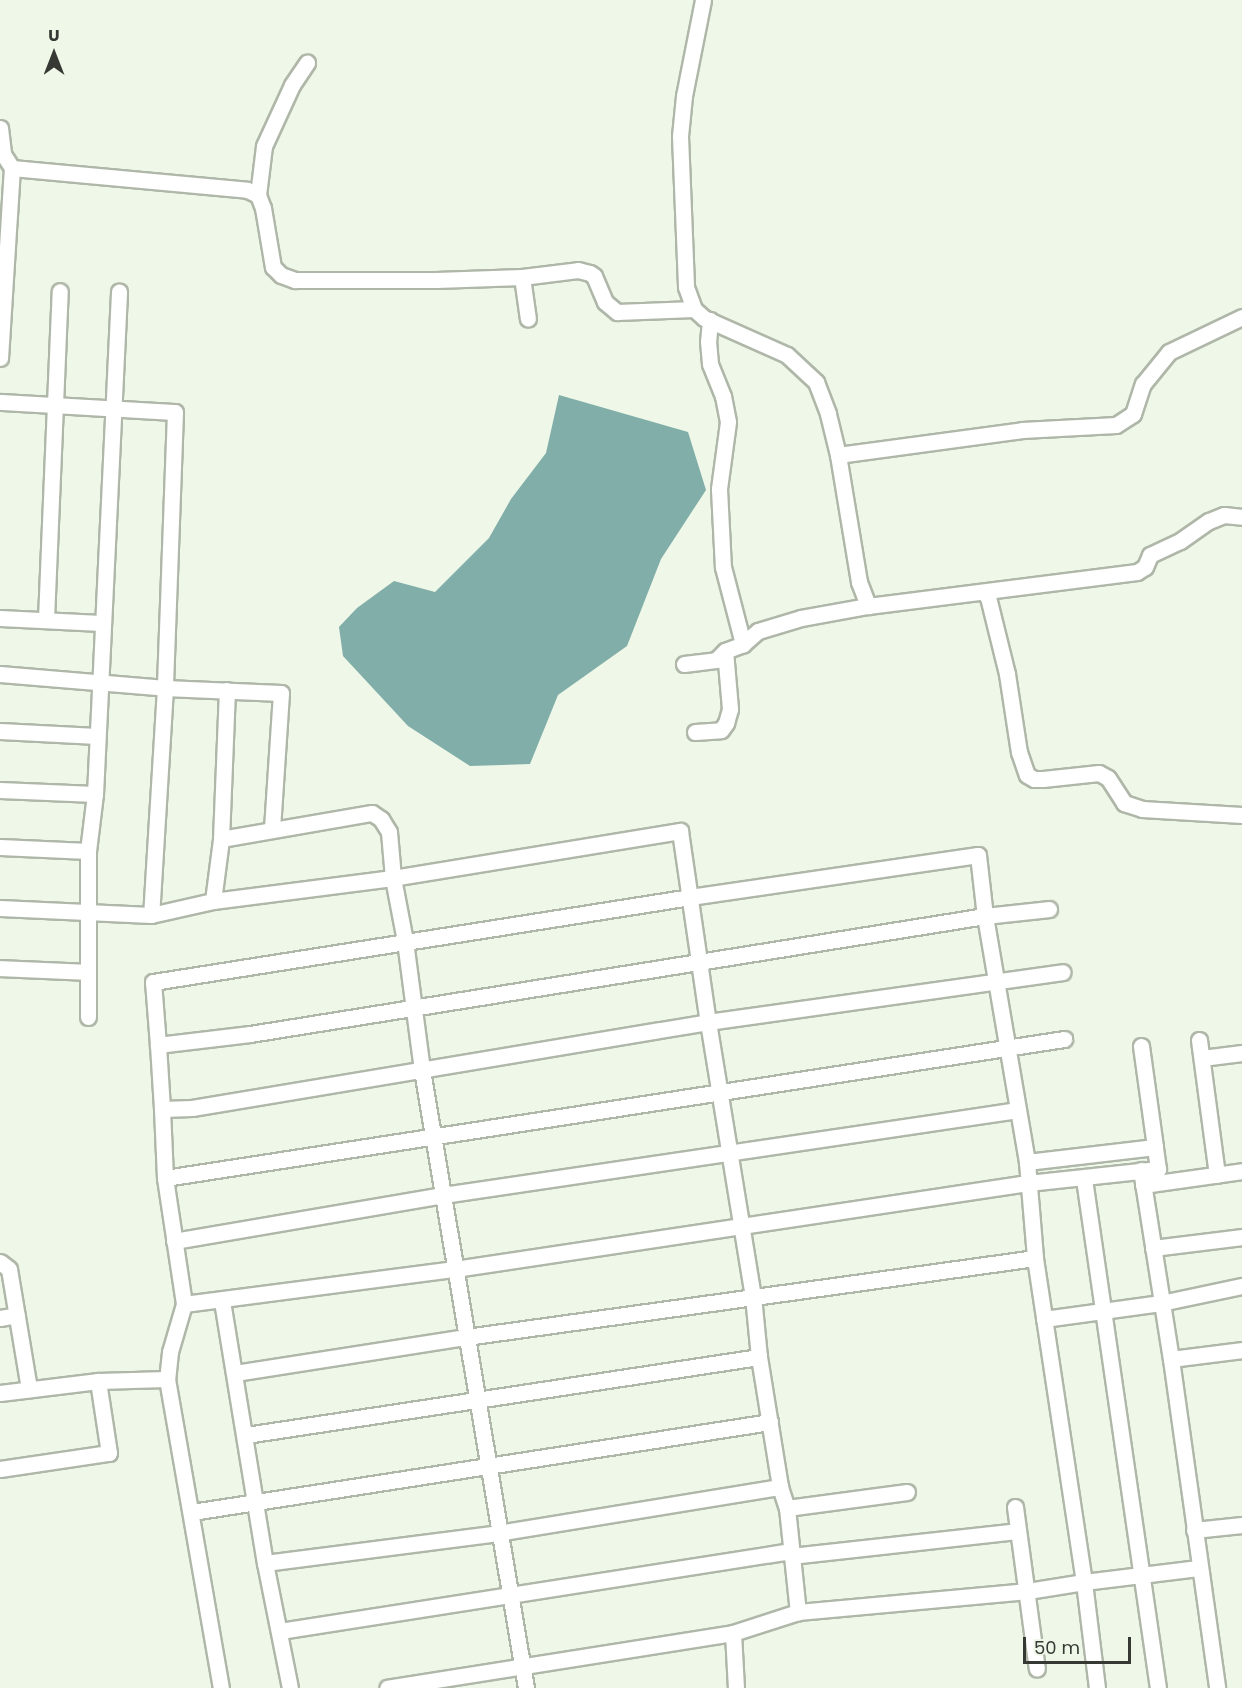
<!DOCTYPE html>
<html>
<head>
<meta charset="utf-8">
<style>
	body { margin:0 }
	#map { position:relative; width:1242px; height:1688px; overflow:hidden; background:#eef7e8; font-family:Poppins,sans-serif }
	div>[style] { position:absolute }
	.water>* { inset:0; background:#81aea8 }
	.roads { filter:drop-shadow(2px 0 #afb7a9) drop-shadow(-2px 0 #afb7a9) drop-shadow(0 2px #afb7a9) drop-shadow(0 -2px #afb7a9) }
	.minor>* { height:15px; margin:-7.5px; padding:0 7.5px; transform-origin:7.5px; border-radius:7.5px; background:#fff }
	span { translate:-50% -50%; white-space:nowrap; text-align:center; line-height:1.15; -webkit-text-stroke:4.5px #eef7e8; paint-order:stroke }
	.north { position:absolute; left:24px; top:24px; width:60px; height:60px; -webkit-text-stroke:4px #eef7e8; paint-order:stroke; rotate:0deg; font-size:16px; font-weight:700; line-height:24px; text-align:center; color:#353833 }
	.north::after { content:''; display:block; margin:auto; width:21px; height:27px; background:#353833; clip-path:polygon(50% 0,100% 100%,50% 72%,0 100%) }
	.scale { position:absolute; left:1023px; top:1637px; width:108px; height:27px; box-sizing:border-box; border:3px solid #353833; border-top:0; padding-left:8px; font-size:18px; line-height:21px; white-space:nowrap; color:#353833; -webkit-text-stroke:4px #eef7e8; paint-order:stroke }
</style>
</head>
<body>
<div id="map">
	<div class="water">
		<i style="clip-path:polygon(559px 395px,688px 432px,706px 490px,661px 559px,627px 646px,558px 695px,530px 764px,470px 766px,408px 726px,343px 656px,339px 627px,357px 608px,394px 581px,435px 592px,489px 538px,511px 499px,546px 453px)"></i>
	</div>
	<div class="roads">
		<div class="minor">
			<i style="left:703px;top:0;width:98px;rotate:101.2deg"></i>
			<i style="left:684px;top:96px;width:40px;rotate:95.7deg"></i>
			<i style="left:680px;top:136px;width:151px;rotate:87.7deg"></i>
			<i style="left:686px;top:287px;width:23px;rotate:70deg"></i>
			<i style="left:694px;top:309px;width:13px;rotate:42deg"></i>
			<i style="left:704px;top:318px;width:91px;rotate:24deg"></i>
			<i style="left:787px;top:355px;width:40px;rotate:43deg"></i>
			<i style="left:816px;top:382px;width:34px;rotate:69deg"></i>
			<i style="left:828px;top:414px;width:42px;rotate:76.3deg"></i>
			<i style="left:838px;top:455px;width:129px;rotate:80.6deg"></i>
			<i style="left:859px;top:582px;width:26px;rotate:69deg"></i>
			<i style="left:0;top:128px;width:26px;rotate:83deg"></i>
			<i style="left:3px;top:154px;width:17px;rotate:57deg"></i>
			<i style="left:12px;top:168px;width:236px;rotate:5.3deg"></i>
			<i style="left:247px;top:190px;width:12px;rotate:24deg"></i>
			<i style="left:258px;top:195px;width:14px;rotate:69deg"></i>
			<i style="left:263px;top:208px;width:60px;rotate:80.4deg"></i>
			<i style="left:273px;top:267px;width:11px;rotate:45deg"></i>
			<i style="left:281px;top:275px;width:15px;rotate:20deg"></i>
			<i style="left:295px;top:280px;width:141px"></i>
			<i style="left:436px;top:280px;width:86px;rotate:-2deg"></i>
			<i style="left:522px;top:277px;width:56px;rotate:-7.1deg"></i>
			<i style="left:578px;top:270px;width:12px;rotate:14deg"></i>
			<i style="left:590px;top:273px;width:5px;rotate:37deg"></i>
			<i style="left:594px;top:276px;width:28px;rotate:67deg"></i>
			<i style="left:605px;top:302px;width:16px;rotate:40deg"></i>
			<i style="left:617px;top:312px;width:77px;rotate:-2.2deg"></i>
			<i style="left:258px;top:195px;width:49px;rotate:-83deg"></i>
			<i style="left:264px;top:146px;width:67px;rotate:-65.3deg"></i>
			<i style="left:292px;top:85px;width:27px;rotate:-56deg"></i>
			<i style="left:522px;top:277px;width:42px;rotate:81.9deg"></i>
			<i style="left:710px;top:320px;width:21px;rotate:95deg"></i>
			<i style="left:708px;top:341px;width:23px;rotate:85deg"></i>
			<i style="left:710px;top:364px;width:35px;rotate:68deg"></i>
			<i style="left:723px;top:396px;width:26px;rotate:79deg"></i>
			<i style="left:728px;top:422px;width:68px;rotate:97.7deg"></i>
			<i style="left:719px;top:489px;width:78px;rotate:87.1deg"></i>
			<i style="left:723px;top:567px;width:80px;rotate:75.4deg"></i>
			<i style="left:0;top:358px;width:190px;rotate:-86.4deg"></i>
			<i style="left:0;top:402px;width:175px;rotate:3.3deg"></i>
			<i style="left:175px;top:412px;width:276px;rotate:92.1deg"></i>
			<i style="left:165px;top:688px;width:227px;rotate:93.5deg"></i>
			<i style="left:838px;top:455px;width:186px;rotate:-7.7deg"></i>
			<i style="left:1022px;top:430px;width:94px;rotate:-3deg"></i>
			<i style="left:1116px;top:425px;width:20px;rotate:-33deg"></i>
			<i style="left:1133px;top:414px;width:32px;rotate:-72deg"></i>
			<i style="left:1143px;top:384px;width:41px;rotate:-50.9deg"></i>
			<i style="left:1169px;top:352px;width:81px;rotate:-25.6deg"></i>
			<i style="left:984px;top:593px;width:6px;rotate:45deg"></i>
			<i style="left:988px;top:597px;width:79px;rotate:76.1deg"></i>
			<i style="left:1007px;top:674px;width:79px;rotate:81.3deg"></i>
			<i style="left:1019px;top:752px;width:24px;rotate:71deg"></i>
			<i style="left:1027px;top:775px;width:8px;rotate:30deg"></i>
			<i style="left:1034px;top:779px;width:9px"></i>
			<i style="left:1043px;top:779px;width:56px;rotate:-6.1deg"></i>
			<i style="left:1099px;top:773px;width:10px;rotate:29deg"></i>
			<i style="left:1108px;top:778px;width:30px;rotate:57deg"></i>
			<i style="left:1124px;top:803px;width:19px;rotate:18deg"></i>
			<i style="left:1142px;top:809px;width:100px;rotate:3.4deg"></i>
			<i style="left:0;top:618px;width:101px;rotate:2.8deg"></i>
			<i style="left:46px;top:619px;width:328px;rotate:-87.6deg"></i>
			<i style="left:684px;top:664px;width:32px;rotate:-7deg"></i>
			<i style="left:716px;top:660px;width:13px;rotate:-45deg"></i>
			<i style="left:725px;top:651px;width:19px;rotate:-21deg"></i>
			<i style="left:743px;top:644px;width:20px;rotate:-41deg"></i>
			<i style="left:758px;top:631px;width:45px;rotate:-16.8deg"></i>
			<i style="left:801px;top:618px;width:68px;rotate:-10.2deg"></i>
			<i style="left:868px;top:606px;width:271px;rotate:-7.2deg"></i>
			<i style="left:1137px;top:572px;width:9px;rotate:-32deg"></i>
			<i style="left:1145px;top:567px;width:13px;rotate:-67deg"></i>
			<i style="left:1150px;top:555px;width:33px;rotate:-25deg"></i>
			<i style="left:1180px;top:541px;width:35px;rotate:-35deg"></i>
			<i style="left:1209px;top:521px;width:16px;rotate:-22deg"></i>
			<i style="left:1224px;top:515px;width:18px;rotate:6deg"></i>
			<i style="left:0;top:674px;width:166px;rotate:4.8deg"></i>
			<i style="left:165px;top:688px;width:116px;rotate:2.5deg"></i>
			<i style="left:281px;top:693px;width:136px;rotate:93.8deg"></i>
			<i style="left:0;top:731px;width:97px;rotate:3deg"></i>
			<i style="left:695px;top:732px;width:26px;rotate:-4deg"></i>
			<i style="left:721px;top:730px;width:9px;rotate:-54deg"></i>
			<i style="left:726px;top:723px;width:15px;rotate:-74deg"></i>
			<i style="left:730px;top:709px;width:58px;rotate:-94.9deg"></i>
			<i style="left:0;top:790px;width:95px;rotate:2.4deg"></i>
			<i style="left:221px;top:839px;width:149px;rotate:-87.7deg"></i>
			<i style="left:0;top:847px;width:88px;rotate:2.6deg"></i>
			<i style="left:213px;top:901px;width:63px;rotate:-82.6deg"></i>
			<i style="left:221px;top:839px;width:153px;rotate:-9.8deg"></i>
			<i style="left:372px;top:813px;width:11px;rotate:34deg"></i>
			<i style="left:381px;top:819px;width:15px;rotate:58deg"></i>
			<i style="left:389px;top:832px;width:46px;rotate:85deg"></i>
			<i style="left:393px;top:878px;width:64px;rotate:79.2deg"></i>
			<i style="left:405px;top:941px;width:130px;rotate:82.5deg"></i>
			<i style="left:422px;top:1070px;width:627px;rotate:80.45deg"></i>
			<i style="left:0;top:908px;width:151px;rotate:2.7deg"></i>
			<i style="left:151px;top:915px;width:64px;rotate:-12.7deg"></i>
			<i style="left:213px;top:901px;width:181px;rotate:-7.3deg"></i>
			<i style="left:393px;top:878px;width:291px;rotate:-9.3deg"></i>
			<i style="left:680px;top:831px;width:193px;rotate:81.7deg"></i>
			<i style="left:708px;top:1022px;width:278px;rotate:80.7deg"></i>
			<i style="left:753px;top:1296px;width:61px;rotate:84.4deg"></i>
			<i style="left:759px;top:1357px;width:132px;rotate:80.8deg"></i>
			<i style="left:780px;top:1487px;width:22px;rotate:72deg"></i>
			<i style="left:787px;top:1508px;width:105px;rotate:84deg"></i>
			<i style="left:1049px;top:909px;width:64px;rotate:173.8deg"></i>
			<i style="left:985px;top:916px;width:744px;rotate:170.88deg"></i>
			<i style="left:250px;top:1034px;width:93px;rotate:173.2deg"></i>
			<i style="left:158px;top:1045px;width:64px;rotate:86.4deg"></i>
			<i style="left:162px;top:1109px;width:30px;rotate:-2deg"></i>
			<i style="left:192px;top:1108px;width:523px;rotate:-9.46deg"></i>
			<i style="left:708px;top:1022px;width:358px;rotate:-8deg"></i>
			<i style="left:0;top:968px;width:88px;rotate:2.6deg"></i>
			<i style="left:88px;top:1017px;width:166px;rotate:-90deg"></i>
			<i style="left:88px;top:851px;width:57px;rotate:-83deg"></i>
			<i style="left:95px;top:794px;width:503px;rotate:-87.26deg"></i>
			<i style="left:1199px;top:1040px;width:136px;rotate:82.4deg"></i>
			<i style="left:158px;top:1045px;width:63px;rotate:-94.5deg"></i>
			<i style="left:153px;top:982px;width:544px;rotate:-8.99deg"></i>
			<i style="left:690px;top:897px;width:291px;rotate:-8.3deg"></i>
			<i style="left:978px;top:855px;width:61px;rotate:83.5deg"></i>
			<i style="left:985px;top:916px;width:250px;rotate:80.3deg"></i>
			<i style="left:1027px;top:1162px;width:96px;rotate:85.2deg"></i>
			<i style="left:1035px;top:1258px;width:328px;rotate:81.4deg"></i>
			<i style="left:1084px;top:1582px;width:57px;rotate:170.9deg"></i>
			<i style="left:1028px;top:1591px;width:231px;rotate:174.8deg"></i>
			<i style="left:798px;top:1612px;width:68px;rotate:162.1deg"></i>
			<i style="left:733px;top:1633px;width:350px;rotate:171deg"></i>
			<i style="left:1141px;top:1046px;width:102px;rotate:82.1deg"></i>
			<i style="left:1202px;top:1058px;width:40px;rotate:-7.1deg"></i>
			<i style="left:162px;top:1109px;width:69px;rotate:87.5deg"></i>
			<i style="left:165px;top:1178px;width:127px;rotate:81.4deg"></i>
			<i style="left:184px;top:1304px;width:50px;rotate:106.3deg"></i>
			<i style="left:170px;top:1352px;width:27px;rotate:96deg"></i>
			<i style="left:167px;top:1379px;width:314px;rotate:80.1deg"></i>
			<i style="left:1141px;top:1170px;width:191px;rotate:81deg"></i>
			<i style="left:1171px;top:1359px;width:332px;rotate:82deg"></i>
			<i style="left:165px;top:1178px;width:910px;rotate:-8.79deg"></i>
			<i style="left:1084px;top:1179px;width:514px;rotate:81.73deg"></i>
			<i style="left:1143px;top:1185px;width:100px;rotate:-8deg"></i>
			<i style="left:174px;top:1241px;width:273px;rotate:-9.7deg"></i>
			<i style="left:443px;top:1195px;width:581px;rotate:-8.41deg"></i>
			<i style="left:1153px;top:1248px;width:90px;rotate:-7deg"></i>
			<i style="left:0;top:1262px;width:11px;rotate:38deg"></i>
			<i style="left:9px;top:1269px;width:122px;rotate:80.5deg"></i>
			<i style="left:222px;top:1301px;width:266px;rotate:80.7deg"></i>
			<i style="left:265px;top:1563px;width:127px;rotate:78.7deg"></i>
			<i style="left:184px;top:1304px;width:273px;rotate:-7.4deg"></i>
			<i style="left:455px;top:1269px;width:579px;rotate:-8.54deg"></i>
			<i style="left:1028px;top:1183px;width:131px;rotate:-6.1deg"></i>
			<i style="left:1158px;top:1169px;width:22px;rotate:-98deg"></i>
			<i style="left:1155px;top:1147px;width:129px;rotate:173.3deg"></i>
			<i style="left:0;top:1318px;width:17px;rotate:-10deg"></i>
			<i style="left:1044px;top:1319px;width:118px;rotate:-7.8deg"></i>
			<i style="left:1161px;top:1303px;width:83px;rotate:-11.9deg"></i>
			<i style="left:1171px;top:1359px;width:72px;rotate:-7.2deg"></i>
			<i style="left:235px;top:1373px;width:234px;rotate:-8.9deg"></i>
			<i style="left:466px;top:1337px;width:574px;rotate:-7.9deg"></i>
			<i style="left:0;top:1393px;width:99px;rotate:-7deg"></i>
			<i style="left:98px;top:1381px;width:69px;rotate:-1.7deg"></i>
			<i style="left:246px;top:1435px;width:519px;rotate:-8.65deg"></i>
			<i style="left:0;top:1469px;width:110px;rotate:-8.4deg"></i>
			<i style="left:109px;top:1453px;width:73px;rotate:-98.7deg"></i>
			<i style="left:1015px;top:1507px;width:163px;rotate:82.3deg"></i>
			<i style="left:787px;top:1508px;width:121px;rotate:-7.6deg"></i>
			<i style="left:192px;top:1512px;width:585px;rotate:-8.85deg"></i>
			<i style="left:1194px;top:1530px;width:48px;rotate:-5.9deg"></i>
			<i style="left:791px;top:1556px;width:227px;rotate:-6.3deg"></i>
			<i style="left:265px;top:1563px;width:235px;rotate:-7.3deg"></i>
			<i style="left:498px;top:1533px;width:286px;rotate:-9.3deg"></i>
			<i style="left:280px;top:1631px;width:517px;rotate:-8.9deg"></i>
			<i style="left:733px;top:1633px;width:55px;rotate:86.9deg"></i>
			<i style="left:1097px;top:1688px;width:107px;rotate:-97deg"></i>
			<i style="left:1084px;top:1582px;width:115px;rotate:-7deg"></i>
		</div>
	</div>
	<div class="north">U</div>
	<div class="scale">50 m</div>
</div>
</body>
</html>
